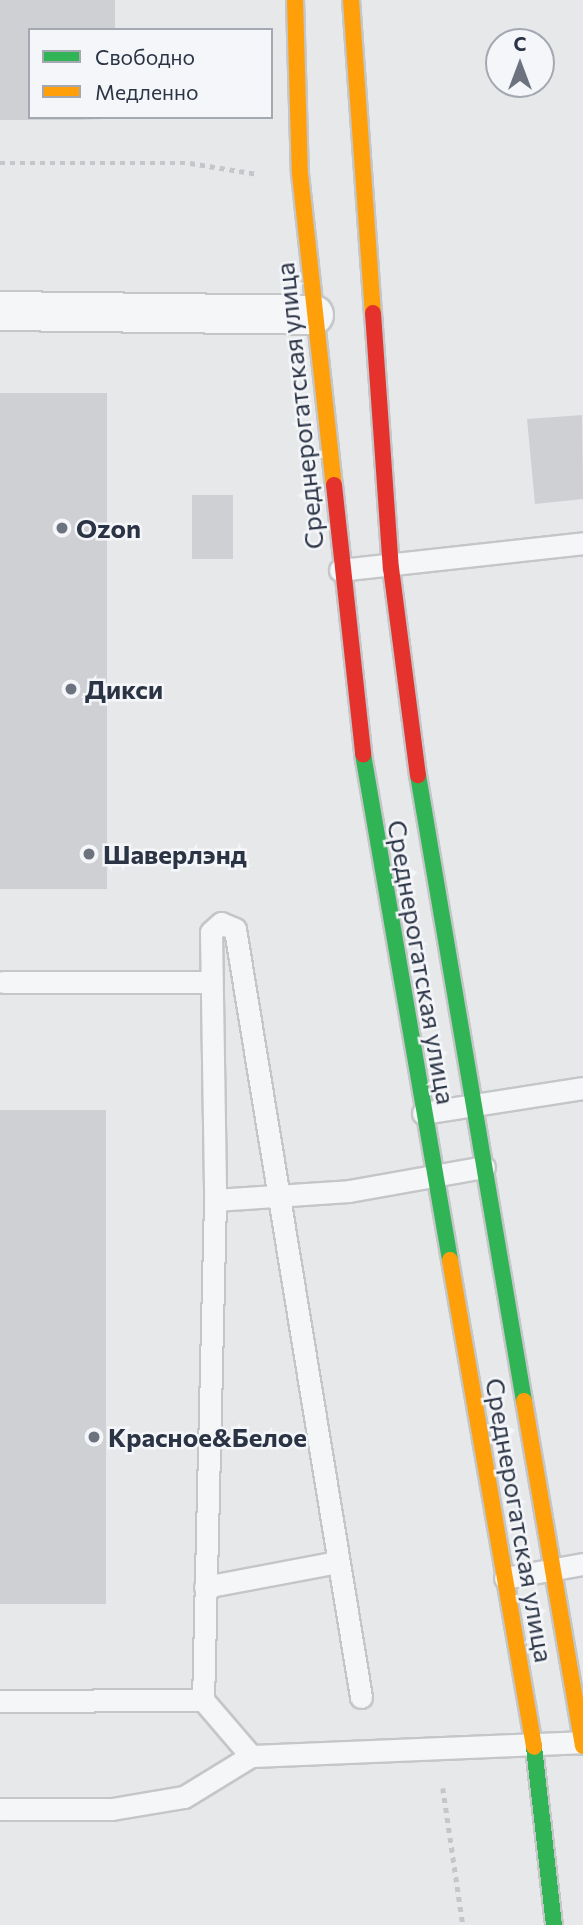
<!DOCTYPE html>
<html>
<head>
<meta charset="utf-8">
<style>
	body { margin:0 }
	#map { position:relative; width:583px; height:1925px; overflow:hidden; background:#e6e8ea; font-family:Commissioner,sans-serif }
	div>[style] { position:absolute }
	.building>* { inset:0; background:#ced0d3; transform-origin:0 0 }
	.path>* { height:4.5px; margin-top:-2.25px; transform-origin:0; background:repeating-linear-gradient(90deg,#c5c6ca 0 5px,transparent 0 10px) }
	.roads { filter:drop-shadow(2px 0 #c4c6c8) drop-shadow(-2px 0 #c4c6c8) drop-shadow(0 2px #c4c6c8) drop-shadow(0 -2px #c4c6c8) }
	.lane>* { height:21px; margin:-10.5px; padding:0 10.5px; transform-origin:10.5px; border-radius:10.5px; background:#f5f6f7 }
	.street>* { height:38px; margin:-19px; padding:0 19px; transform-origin:19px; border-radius:19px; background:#f5f6f7 }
	.fast>* { height:16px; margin:-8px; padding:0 8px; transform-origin:8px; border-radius:8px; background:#30b455 }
	.slow>* { height:16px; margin:-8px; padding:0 8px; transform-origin:8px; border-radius:8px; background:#ff9f0a }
	.jam>* { height:16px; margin:-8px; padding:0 8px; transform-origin:8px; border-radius:8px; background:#e5322d }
	.dots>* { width:19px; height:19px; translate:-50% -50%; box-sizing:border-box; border:4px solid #f4f6f9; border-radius:50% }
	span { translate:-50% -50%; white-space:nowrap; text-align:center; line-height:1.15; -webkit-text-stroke:5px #f4f6f9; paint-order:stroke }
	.street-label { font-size:26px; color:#2b3445 }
	.poi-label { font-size:26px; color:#2b3445; font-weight:700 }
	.left { translate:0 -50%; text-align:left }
	.legend { position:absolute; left:28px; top:28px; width:245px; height:91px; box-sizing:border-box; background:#f4f6f9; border:2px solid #a4a8b1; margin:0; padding:9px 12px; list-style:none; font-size:21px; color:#2b3445 }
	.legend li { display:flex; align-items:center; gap:14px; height:35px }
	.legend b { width:35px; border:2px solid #a4a8b1 }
	.north { position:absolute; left:485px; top:28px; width:70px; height:70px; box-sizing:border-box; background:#f4f6f9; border:2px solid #a4a8b1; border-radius:50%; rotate:0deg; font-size:19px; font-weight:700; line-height:28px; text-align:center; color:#2b3445 }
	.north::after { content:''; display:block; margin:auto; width:24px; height:32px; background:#6c737f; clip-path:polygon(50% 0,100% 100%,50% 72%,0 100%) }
</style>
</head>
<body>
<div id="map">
	<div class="building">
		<i style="clip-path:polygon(0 0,115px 0,115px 30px,30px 30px,30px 117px,104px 120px,0 120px)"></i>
		<i style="left:0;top:393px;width:107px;height:496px"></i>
		<i style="clip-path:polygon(582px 415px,583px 499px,535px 504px,527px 419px)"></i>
		<i style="left:192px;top:495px;width:41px;height:64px"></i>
		<i style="left:0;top:1110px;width:106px;height:494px"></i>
	</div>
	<div class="path">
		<i style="left:0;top:163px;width:190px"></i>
		<i style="left:190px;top:163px;width:68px;rotate:9.3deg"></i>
		<i style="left:443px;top:1788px;width:138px;rotate:81.7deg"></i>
	</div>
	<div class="roads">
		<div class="lane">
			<i style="left:340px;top:570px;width:244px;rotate:-6.3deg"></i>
			<i style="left:3px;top:982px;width:207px"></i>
			<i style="left:423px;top:1113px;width:162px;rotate:-8.9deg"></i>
			<i style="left:215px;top:1200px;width:134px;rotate:-3.8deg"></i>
			<i style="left:349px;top:1191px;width:137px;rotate:-10.1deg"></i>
			<i style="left:505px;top:1578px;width:79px;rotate:-10.2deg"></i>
			<i style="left:205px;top:1587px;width:134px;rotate:-10.7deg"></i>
			<i style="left:361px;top:1697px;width:778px;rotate:-99.32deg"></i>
			<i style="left:235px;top:929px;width:15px;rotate:-157deg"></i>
			<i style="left:221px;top:923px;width:13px;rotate:138deg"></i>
			<i style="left:211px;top:932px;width:268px;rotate:89.1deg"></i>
			<i style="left:215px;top:1200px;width:500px;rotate:91.37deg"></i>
			<i style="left:203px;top:1700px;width:74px;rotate:49.4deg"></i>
			<i style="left:251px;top:1756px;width:331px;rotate:-2.4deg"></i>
			<i style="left:0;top:1701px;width:203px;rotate:-0.3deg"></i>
			<i style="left:0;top:1809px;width:112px"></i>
			<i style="left:112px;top:1809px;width:73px;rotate:-9.5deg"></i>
			<i style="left:184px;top:1797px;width:79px;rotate:-31.5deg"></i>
		</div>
		<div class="street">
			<i style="left:0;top:311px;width:314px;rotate:0.7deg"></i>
		</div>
		<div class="fast">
			<i style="left:363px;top:754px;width:513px;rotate:80.24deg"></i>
			<i style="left:418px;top:775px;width:635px;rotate:80.39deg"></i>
			<i style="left:534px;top:1747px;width:179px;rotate:83.6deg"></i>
		</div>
		<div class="slow">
			<i style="left:295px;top:0;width:174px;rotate:88.4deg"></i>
			<i style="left:300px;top:174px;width:313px;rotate:83.8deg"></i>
			<i style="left:351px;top:0;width:314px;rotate:86deg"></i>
			<i style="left:450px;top:1260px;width:494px;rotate:80.2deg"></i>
			<i style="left:524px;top:1401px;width:350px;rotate:80.3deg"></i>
		</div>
		<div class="jam">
			<i style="left:373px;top:313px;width:256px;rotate:86deg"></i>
			<i style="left:391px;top:568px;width:209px;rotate:82.6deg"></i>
			<i style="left:334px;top:485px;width:271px;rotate:83.8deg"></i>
		</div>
	</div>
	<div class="dots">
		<i style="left:62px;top:528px;background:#6c737f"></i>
		<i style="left:71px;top:689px;background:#6c737f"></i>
		<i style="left:89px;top:854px;background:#6c737f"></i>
		<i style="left:94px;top:1437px;background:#6c737f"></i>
	</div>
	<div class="street-label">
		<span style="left:299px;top:406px;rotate:-96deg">Среднерогатская улица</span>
		<span style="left:422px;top:962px;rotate:80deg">Среднерогатская улица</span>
		<span style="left:520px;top:1520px;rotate:80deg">Среднерогатская улица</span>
	</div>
	<div class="poi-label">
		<span class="left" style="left:76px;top:528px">Ozon</span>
		<span class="left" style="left:85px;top:689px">Дикси</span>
		<span class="left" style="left:103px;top:854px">Шаверлэнд</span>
		<span class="left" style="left:108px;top:1437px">Красное&amp;Белое</span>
	</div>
	<ul class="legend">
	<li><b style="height:9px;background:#30b455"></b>Свободно</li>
	<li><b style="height:9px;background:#ff9f0a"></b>Медленно</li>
	</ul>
	<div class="north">С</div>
</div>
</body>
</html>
